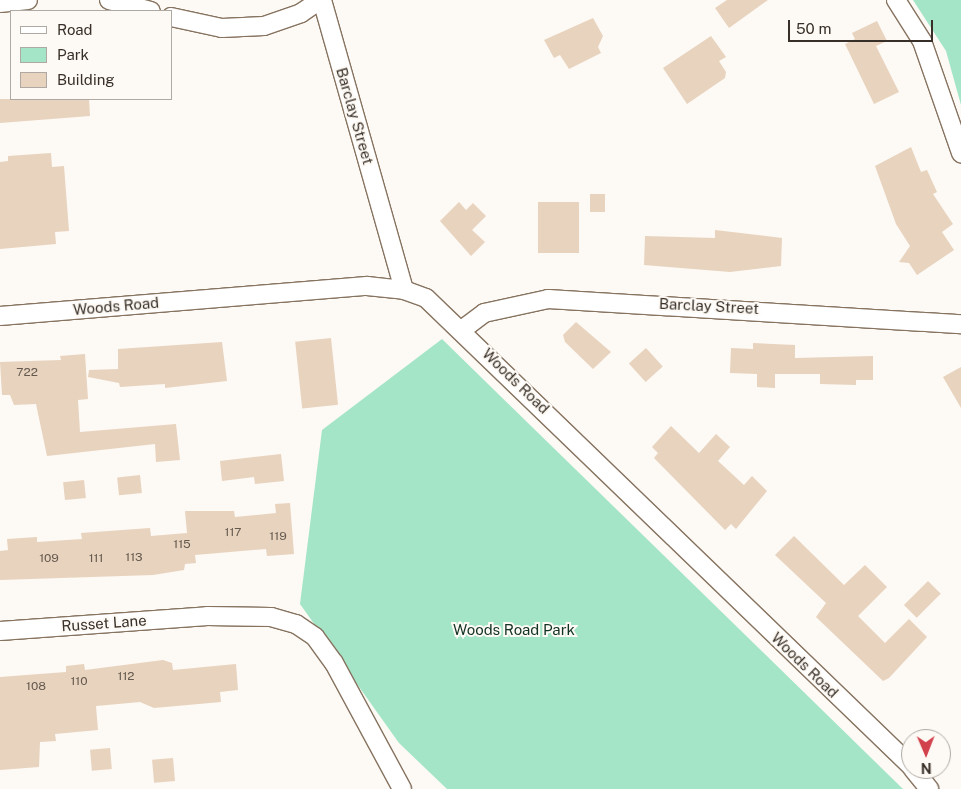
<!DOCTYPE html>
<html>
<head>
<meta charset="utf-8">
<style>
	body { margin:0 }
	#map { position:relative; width:961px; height:789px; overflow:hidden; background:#fdf9f4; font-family:"Public Sans",sans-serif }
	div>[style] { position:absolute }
	.green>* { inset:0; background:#a3e5c6 }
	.building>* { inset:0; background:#e8d3be; transform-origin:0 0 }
	.roads { filter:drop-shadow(1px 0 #867360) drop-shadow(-1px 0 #867360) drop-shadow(0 1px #867360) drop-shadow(0 -1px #867360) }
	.minor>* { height:18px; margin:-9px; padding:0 9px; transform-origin:9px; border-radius:9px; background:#fff }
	span { translate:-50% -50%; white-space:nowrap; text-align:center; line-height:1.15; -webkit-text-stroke:4px #fdf9f4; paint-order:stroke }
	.number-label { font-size:12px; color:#64594e }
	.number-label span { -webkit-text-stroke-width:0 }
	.street-label { font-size:15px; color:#383028 }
	.park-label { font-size:15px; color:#123225 }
	.legend { position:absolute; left:10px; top:10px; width:162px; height:90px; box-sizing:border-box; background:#fdf9f4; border:1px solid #aea9a2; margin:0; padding:6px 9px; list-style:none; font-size:15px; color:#383028 }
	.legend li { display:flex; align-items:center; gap:10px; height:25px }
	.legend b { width:25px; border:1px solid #aea9a2 }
	.north { position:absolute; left:901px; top:729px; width:50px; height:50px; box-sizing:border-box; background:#fdf9f4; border:1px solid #aea9a2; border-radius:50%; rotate:179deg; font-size:14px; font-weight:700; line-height:20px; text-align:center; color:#383028 }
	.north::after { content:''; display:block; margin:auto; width:18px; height:22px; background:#d2424d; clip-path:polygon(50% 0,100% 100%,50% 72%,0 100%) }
	.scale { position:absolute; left:788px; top:20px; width:145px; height:22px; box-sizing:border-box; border:2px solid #383028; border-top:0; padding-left:6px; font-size:15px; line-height:18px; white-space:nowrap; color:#383028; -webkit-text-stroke:4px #fdf9f4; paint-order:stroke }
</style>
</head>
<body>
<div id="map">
	<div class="green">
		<i style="clip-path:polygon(913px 0,961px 0,961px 105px,946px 51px)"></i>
		<i style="clip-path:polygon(442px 339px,903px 789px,447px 789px,399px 743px,300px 604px,322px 430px)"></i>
	</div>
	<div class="building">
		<i style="clip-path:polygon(727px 0,768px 0,729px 28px,715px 8px)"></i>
		<i style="clip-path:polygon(593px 18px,603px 36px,598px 47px,601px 53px,569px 69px,560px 55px,554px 58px,544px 40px)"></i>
		<i style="clip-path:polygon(877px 21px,887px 41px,876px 46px,899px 92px,874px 104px,845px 44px,855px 39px,852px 33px)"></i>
		<i style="clip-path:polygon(711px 36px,726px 57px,719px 61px,726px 72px,725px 78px,687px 104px,663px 68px)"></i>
		<i style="clip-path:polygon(0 99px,89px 99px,90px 116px,0 123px)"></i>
		<i style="clip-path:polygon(911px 147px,921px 172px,927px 170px,937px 192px,933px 194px,953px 224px,942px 232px,954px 250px,917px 275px,909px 263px,899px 262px,910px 246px,896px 224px,875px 166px)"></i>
		<i style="clip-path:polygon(51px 153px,52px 167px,64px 166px,69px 231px,55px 232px,56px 244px,0 249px,0 162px,8px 161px,8px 156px)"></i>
		<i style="left:590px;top:194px;width:15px;height:18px"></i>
		<i style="clip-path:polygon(459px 202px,466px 210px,473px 203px,486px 216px,472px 230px,485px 242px,471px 256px,440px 221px)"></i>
		<i style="left:538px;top:202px;width:41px;height:51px"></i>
		<i style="clip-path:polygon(715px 230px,782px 238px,781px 266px,730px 272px,644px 265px,645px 236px,715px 238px)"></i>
		<i style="clip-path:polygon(576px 322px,611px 352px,593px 369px,565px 342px,563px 335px)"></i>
		<i style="left:331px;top:338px;width:67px;height:36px;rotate:84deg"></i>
		<i style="clip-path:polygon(222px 342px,227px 381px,165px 388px,165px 384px,120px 387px,119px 383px,88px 377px,89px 370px,118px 369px,118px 349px)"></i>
		<i style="clip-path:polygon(753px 343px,795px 345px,795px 358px,873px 356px,873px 380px,856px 380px,856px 385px,820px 384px,820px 374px,775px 374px,775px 388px,757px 387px,757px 374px,730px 373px,731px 348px,753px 349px)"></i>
		<i style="left:646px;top:348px;width:25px;height:23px;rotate:48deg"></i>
		<i style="clip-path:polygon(85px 354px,88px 399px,78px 400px,80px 432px,176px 424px,180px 460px,156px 462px,155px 444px,47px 456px,36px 404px,14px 405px,10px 395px,2px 395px,0 362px,61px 360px,60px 356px)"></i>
		<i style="clip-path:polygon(961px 367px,961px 408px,943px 377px)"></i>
		<i style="clip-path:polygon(671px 426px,699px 453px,716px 434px,730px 447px,718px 461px,744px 485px,752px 476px,767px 491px,736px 529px,731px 524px,725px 530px,654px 458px,658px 453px,652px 447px)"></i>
		<i style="clip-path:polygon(281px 454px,284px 481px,255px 484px,254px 477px,222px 481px,220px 461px)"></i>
		<i style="left:140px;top:475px;width:18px;height:23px;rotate:84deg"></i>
		<i style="left:84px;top:480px;width:18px;height:21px;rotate:84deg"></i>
		<i style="clip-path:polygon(290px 503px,294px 554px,267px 556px,266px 549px,195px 555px,196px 563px,185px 564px,184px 570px,153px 575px,0 580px,0 551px,8px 550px,7px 539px,37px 537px,37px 542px,82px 539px,81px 533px,150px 528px,151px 536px,187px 533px,185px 511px,234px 511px,235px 517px,276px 513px,275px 504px)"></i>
		<i style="clip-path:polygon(794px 536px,844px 585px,865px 565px,887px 587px,858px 616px,885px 643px,909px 619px,927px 637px,889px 678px,883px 681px,816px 617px,826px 603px,775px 555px)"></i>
		<i style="left:928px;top:581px;width:18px;height:34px;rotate:45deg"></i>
		<i style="clip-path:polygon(163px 660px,172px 663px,173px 670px,236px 664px,238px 690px,220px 692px,221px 702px,154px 708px,140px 702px,96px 706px,98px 730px,55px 734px,56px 741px,40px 742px,39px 767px,0 770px,0 677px,66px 672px,66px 666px,84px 664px,85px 670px)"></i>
		<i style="left:110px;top:748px;width:21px;height:20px;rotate:85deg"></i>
		<i style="left:173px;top:758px;width:23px;height:21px;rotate:85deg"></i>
	</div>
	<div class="roads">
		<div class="minor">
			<i style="left:109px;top:0;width:43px;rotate:14.7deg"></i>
			<i style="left:322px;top:0;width:301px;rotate:74.2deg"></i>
			<i style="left:896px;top:0;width:49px;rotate:57.6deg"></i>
			<i style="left:922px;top:41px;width:119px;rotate:70.8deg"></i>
			<i style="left:0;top:3px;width:28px;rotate:-6deg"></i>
			<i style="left:171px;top:17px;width:52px;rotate:12.2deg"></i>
			<i style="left:222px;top:28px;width:42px;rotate:-2.7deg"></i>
			<i style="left:264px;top:26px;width:39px;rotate:-19deg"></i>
			<i style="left:301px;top:13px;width:23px;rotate:-34deg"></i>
			<i style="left:0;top:316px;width:368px;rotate:-4.7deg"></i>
			<i style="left:367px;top:286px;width:37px;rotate:6deg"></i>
			<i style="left:404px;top:290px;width:23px;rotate:20deg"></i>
			<i style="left:426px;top:298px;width:674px;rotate:43.98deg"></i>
			<i style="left:463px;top:329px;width:26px;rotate:-37deg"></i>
			<i style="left:484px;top:313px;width:66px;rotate:-12.3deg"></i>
			<i style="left:548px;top:299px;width:414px;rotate:3.5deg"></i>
			<i style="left:0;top:631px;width:208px;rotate:-4.1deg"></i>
			<i style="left:207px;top:616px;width:64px;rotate:0.9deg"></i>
			<i style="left:271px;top:617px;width:26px;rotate:16deg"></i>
			<i style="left:296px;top:624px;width:23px;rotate:34deg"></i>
			<i style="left:315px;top:637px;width:32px;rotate:54deg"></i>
			<i style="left:334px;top:663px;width:143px;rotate:61.6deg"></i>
			<i style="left:913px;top:769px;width:26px;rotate:51deg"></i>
		</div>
	</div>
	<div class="number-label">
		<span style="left:27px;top:373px">722</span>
		<span style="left:233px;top:533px">117</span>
		<span style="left:278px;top:537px">119</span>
		<span style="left:182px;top:545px">115</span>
		<span style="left:134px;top:558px">113</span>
		<span style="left:49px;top:559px">109</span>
		<span style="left:96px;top:559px">111</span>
		<span style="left:126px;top:677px">112</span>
		<span style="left:79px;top:682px">110</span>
		<span style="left:36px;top:687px">108</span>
	</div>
	<div class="street-label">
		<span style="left:355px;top:116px;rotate:74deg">Barclay Street</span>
		<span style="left:116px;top:306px;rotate:-5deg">Woods Road</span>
		<span style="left:709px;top:306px;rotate:3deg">Barclay Street</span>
		<span style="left:516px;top:381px;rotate:44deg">Woods Road</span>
		<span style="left:104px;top:623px;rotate:-4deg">Russet Lane</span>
		<span style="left:805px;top:665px;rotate:44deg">Woods Road</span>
	</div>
	<div class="park-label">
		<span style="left:514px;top:630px">Woods Road Park</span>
	</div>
	<ul class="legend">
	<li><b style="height:6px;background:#fff"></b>Road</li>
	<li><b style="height:14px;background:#a3e5c6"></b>Park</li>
	<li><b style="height:14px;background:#e8d3be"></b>Building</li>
	</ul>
	<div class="north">N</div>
	<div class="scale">50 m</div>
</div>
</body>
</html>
